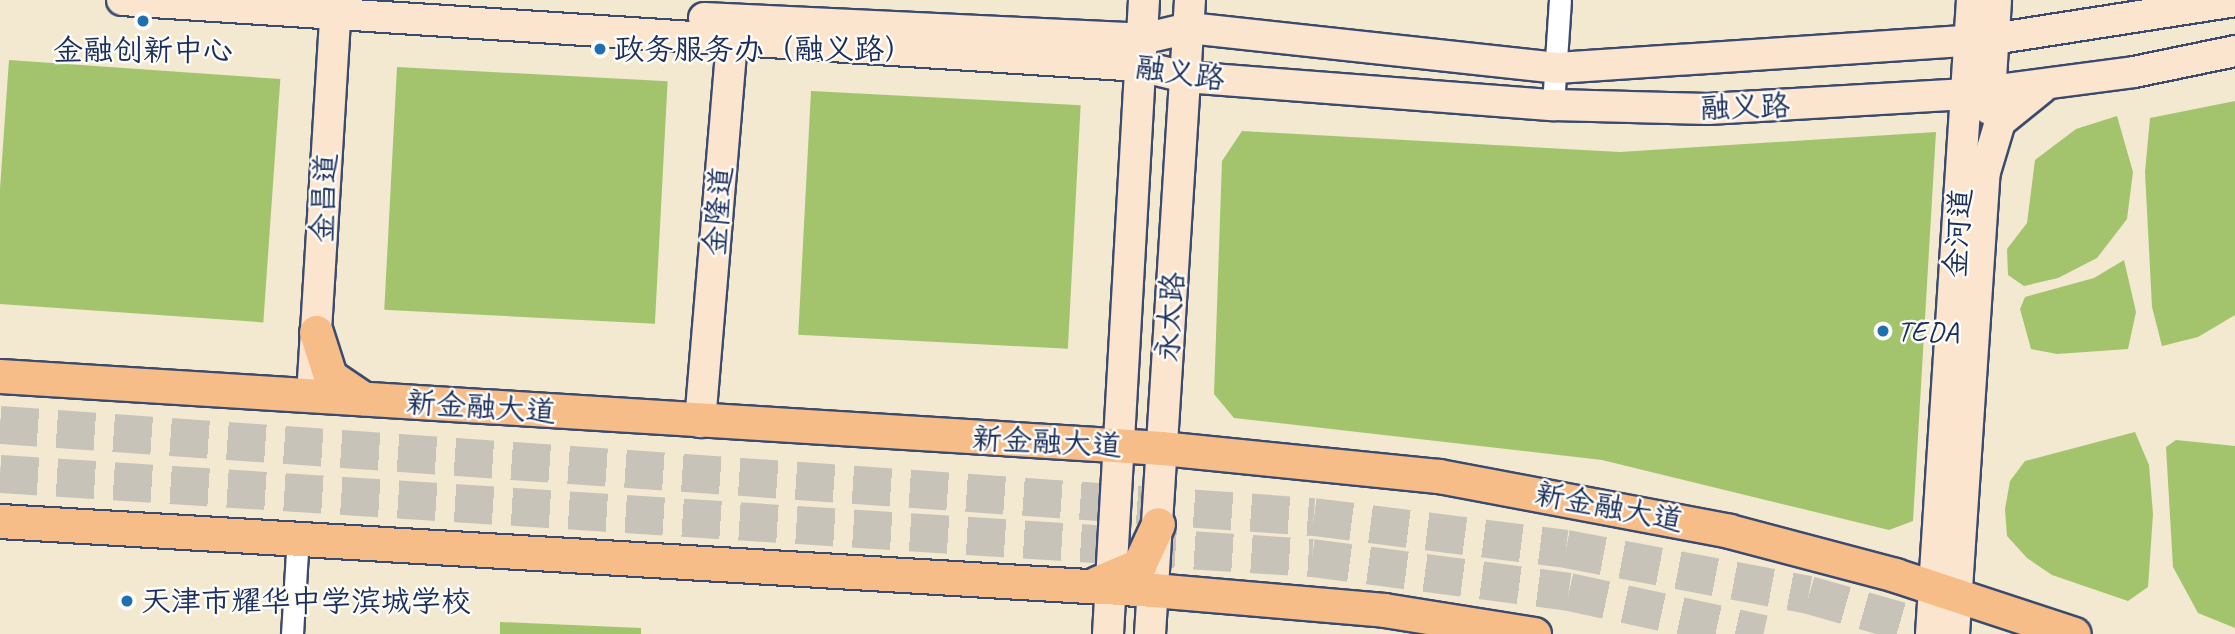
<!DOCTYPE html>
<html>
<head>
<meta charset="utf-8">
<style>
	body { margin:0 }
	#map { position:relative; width:2235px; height:634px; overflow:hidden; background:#f3e8d0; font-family:Caveat,"LXGW WenKai TC",sans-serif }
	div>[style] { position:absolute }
	.green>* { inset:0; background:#a3c46d; transform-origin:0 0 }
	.highway-tunnel>* { height:38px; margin-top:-19px; transform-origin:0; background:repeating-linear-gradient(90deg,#c8c3b9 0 38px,transparent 0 57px) }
	.roads { filter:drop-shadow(2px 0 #3b4b6f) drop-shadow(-2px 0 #3b4b6f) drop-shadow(0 2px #3b4b6f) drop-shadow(0 -2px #3b4b6f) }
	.street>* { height:21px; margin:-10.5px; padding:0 10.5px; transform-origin:10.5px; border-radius:10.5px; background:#fff }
	.secondary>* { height:30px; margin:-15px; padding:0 15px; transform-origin:15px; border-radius:15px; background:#fce5cf }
	.primary>* { height:33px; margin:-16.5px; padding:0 16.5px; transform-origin:16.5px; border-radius:16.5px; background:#f7bd88 }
	.dots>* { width:19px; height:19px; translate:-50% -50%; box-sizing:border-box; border:4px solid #fdfcf7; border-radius:50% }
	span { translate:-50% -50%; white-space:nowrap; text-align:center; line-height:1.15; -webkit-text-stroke:5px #fdfcf7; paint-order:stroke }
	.poi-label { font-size:30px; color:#1b2f5e }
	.left { translate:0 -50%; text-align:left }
	.street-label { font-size:30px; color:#1b2f5e }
</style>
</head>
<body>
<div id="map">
	<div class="green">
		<i style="left:9px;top:60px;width:272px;height:244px;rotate:4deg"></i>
		<i style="left:397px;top:67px;width:271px;height:243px;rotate:3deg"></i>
		<i style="left:811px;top:91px;width:270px;height:244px;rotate:3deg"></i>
		<i style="clip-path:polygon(2235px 101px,2235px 315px,2198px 337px,2162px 346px,2152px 307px,2145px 172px,2150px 118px)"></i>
		<i style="clip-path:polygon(2117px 116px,2133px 172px,2127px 219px,2097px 258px,2058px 278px,2024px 286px,2008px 275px,2007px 249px,2027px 223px,2035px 160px,2076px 129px)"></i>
		<i style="clip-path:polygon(1242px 131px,1620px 152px,1936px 132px,1913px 521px,1889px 530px,1602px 460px,1234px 418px,1214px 394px,1222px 161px)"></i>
		<i style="clip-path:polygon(2124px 260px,2136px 312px,2128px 349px,2057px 354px,2031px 349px,2020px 309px,2025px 297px,2094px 278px)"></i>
		<i style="clip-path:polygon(2135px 432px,2149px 465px,2153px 514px,2148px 587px,2128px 601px,2052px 575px,2027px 558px,2007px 536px,2005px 509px,2010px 481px,2025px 461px)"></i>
		<i style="clip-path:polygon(2176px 440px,2235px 446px,2235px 628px,2198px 613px,2173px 567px,2166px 447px)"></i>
		<i style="clip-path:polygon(500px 622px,641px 628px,641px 634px,500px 634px)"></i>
	</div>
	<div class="highway-tunnel">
		<i style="left:0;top:425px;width:1317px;rotate:4.01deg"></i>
		<i style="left:1314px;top:517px;width:254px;rotate:7.2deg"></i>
		<i style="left:1566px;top:549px;width:247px;rotate:10.7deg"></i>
		<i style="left:1809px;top:595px;width:141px;rotate:16deg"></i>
		<i style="left:0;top:474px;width:1315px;rotate:3.66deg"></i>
		<i style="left:1312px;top:558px;width:259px;rotate:7.5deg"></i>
		<i style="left:1569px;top:592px;width:199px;rotate:12.2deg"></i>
	</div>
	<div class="roads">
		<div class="street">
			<i style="left:1553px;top:105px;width:105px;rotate:-86.2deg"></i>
			<i style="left:292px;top:634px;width:97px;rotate:-86.5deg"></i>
		</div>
		<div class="secondary">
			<i style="left:122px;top:0;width:1019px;rotate:3.71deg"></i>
			<i style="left:1139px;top:66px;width:47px;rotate:13.4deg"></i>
			<i style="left:1185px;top:77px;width:369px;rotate:4.4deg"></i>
			<i style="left:1553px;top:105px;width:155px;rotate:1.5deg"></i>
			<i style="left:1708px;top:109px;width:259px;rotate:-3.3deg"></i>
			<i style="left:1967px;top:94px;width:168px;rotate:-7.5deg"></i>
			<i style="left:2134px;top:72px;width:103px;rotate:-11.7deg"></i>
			<i style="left:704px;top:18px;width:439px;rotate:2.7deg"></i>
			<i style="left:1142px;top:39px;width:48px;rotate:-13.2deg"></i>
			<i style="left:1189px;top:28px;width:370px;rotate:6.2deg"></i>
			<i style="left:1557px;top:68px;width:437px;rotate:-3.8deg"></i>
			<i style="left:1993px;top:39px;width:245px;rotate:-8.9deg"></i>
			<i style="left:1989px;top:109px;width:109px;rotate:-86.3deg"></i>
			<i style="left:312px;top:396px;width:397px;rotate:-86.5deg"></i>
			<i style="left:700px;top:422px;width:402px;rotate:-85.2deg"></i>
			<i style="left:1108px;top:634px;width:635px;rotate:-86.75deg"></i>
			<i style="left:1150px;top:634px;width:635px;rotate:-86.39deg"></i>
			<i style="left:1931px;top:634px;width:635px;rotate:-86.3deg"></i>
			<i style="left:1954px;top:634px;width:463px;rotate:-86.2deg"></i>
			<i style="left:1985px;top:172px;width:52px;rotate:-73.3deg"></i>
			<i style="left:2000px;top:122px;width:54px;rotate:-39deg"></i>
		</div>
		<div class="primary">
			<i style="left:316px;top:332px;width:46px;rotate:72.3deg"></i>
			<i style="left:330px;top:376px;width:40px;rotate:34deg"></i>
			<i style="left:0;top:376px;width:1164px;rotate:3.55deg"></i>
			<i style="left:1162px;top:448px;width:278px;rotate:5.8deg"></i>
			<i style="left:1439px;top:476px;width:295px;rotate:10.7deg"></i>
			<i style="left:1729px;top:531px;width:172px;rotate:14.8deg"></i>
			<i style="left:1895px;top:575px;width:188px;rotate:18.2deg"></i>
			<i style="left:0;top:521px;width:1155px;rotate:3.42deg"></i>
			<i style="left:1153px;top:590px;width:232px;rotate:4.9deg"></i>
			<i style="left:1384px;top:610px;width:152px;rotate:9.1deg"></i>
			<i style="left:1097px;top:583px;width:46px;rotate:-23.2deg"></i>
			<i style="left:1139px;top:565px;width:45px;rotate:-65.1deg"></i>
		</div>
	</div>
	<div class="dots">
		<i style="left:143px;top:21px;background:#1f6fb2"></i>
		<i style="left:600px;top:49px;background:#1f6fb2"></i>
		<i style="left:1883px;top:331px;background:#1f6fb2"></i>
		<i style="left:127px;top:601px;background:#1f6fb2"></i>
	</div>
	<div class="poi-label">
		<span class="left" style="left:614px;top:49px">政务服务办（融义路）</span>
		<span style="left:143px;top:50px">金融创新中心</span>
		<span class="left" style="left:1897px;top:331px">TEDA</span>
		<span class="left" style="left:141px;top:601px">天津市耀华中学滨城学校</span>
	</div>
	<div class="street-label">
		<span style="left:1180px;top:73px;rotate:8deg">融义路</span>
		<span style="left:1745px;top:107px;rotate:-2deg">融义路</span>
		<span style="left:324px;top:198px;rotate:-87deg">金昌道</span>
		<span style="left:718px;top:211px;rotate:-85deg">金隆道</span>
		<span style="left:1958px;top:233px;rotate:-86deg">金河道</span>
		<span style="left:1170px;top:317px;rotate:-86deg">永太路</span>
		<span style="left:481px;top:407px;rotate:4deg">新金融大道</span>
		<span style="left:1047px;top:442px;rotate:3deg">新金融大道</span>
		<span style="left:1609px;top:507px;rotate:11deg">新金融大道</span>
	</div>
</div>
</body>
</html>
